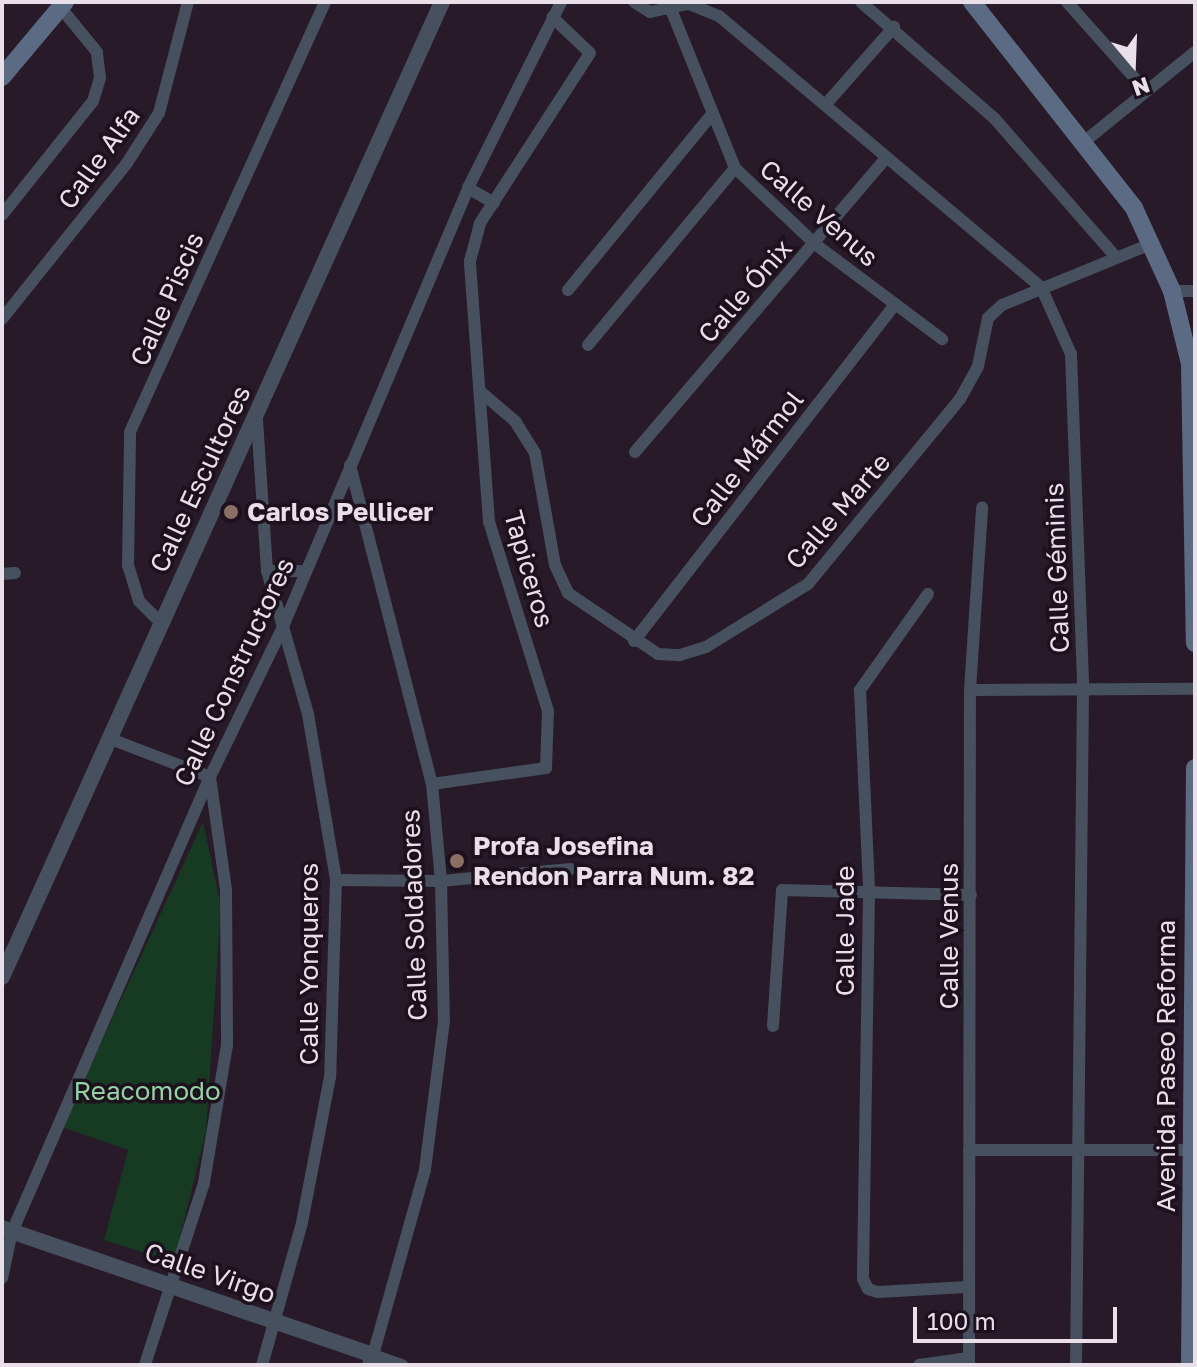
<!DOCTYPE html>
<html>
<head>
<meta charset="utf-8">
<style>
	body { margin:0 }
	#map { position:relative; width:1197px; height:1367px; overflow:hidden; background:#281a28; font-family:"Golos Text",sans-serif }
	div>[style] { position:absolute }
	.green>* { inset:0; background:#173a22 }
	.minor>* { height:12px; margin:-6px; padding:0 6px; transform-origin:6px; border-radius:6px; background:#46505f }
	.tertiary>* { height:16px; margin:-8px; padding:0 8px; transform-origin:8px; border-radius:8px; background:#46505f }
	.secondary>* { height:18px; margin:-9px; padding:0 9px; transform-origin:9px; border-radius:9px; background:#5b6b83 }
	.dots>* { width:22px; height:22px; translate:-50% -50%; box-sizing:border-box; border:4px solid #1e111e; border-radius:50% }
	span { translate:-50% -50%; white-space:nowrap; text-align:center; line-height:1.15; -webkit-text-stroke:7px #1e111e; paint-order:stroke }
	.street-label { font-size:26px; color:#e9dfe8 }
	.poi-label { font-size:26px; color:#e9dfe8; font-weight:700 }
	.left { translate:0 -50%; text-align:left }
	.park-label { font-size:26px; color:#92d3a3 }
	.frame { position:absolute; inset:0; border:4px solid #e9dfe8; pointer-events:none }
	.north { position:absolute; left:1093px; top:24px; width:80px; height:80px; -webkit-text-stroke:6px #1e111e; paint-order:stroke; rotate:161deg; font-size:22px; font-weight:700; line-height:32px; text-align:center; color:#e9dfe8 }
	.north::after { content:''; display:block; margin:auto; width:28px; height:36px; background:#e9dfe8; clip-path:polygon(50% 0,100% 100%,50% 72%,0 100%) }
	.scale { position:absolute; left:913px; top:1307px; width:204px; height:36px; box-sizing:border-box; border:4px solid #e9dfe8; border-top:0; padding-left:10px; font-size:24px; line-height:28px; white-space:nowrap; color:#e9dfe8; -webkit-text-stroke:6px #1e111e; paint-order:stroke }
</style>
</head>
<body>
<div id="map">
	<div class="green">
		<i style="clip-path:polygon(203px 822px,221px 906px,206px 1131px,174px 1262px,104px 1240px,128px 1150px,62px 1127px)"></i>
	</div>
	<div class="minor">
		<i style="left:634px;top:2px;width:19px;rotate:32deg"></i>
		<i style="left:650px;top:12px;width:40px;rotate:-12deg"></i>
		<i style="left:689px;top:4px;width:32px;rotate:22deg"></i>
		<i style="left:719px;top:16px;width:421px;rotate:40.1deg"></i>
		<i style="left:1041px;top:287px;width:73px;rotate:65.9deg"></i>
		<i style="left:1071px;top:354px;width:335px;rotate:87.9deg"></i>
		<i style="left:1083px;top:689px;width:676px;rotate:90.59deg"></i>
		<i style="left:668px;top:2px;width:179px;rotate:68deg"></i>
		<i style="left:735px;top:168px;width:110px;rotate:43.5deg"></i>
		<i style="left:815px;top:244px;width:159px;rotate:36.8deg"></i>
		<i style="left:861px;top:2px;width:178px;rotate:41.1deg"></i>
		<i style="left:995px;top:119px;width:184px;rotate:48.8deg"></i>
		<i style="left:1067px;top:2px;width:118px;rotate:48.4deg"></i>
		<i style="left:826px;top:104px;width:103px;rotate:-48.6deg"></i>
		<i style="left:1085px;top:141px;width:141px;rotate:-39deg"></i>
		<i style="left:468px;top:188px;width:30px;rotate:30deg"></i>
		<i style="left:2px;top:215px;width:146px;rotate:-51.4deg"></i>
		<i style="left:93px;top:101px;width:24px;rotate:-73deg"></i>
		<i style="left:100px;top:78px;width:26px;rotate:-97deg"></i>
		<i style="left:97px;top:52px;width:58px;rotate:-129.4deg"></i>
		<i style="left:568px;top:290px;width:227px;rotate:-50.7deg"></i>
		<i style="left:1172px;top:291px;width:23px"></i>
		<i style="left:2px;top:319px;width:200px;rotate:-51.3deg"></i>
		<i style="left:127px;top:163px;width:59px;rotate:-57.4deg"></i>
		<i style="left:159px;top:113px;width:115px;rotate:-75.4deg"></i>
		<i style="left:588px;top:345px;width:230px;rotate:-50.3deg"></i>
		<i style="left:481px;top:392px;width:45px;rotate:40.5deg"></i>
		<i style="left:515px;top:421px;width:38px;rotate:58deg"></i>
		<i style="left:535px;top:453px;width:114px;rotate:79.9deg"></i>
		<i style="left:555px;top:565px;width:31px;rotate:65deg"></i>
		<i style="left:568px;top:593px;width:109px;rotate:34.1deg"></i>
		<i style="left:658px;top:654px;width:22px;rotate:3deg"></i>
		<i style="left:680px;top:655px;width:27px;rotate:-17deg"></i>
		<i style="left:706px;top:647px;width:120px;rotate:-31.7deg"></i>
		<i style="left:808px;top:584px;width:239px;rotate:-50.6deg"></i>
		<i style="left:960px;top:399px;width:38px;rotate:-61deg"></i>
		<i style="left:978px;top:366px;width:49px;rotate:-78.2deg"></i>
		<i style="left:988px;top:318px;width:19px;rotate:-43deg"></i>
		<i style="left:1002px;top:305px;width:163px;rotate:-22.3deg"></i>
		<i style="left:257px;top:420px;width:151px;rotate:86.2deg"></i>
		<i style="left:267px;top:571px;width:149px;rotate:74deg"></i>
		<i style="left:308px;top:714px;width:168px;rotate:80.4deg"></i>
		<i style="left:336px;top:880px;width:197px;rotate:91.7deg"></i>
		<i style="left:330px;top:1077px;width:149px;rotate:100.9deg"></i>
		<i style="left:302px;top:1223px;width:148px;rotate:105.7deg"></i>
		<i style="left:635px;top:452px;width:387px;rotate:-49.5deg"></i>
		<i style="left:350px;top:465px;width:329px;rotate:75.6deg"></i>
		<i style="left:432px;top:784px;width:97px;rotate:84.7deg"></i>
		<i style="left:441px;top:881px;width:140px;rotate:88.8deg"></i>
		<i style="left:444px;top:1021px;width:150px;rotate:97.3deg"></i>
		<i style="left:425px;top:1170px;width:192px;rotate:105.7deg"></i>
		<i style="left:373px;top:1355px;width:31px;rotate:19deg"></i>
		<i style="left:267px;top:571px;width:38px"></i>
		<i style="left:2px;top:574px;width:13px;rotate:-4deg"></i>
		<i style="left:928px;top:594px;width:118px;rotate:125.3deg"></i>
		<i style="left:860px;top:690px;width:202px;rotate:87.4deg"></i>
		<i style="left:869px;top:892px;width:387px;rotate:90.9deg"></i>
		<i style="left:863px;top:1279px;width:11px;rotate:63deg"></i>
		<i style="left:868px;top:1289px;width:10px;rotate:17deg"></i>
		<i style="left:878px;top:1292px;width:89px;rotate:-3.2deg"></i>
		<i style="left:159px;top:621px;width:28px;rotate:-135deg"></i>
		<i style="left:139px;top:601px;width:37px;rotate:-107deg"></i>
		<i style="left:128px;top:566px;width:134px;rotate:-89.1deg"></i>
		<i style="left:130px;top:432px;width:472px;rotate:-65.6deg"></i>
		<i style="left:634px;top:641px;width:425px;rotate:-52.2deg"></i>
		<i style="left:970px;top:690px;width:225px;rotate:-0.3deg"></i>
		<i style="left:108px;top:738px;width:109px;rotate:20.9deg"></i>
		<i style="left:210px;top:777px;width:114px;rotate:81.9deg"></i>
		<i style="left:226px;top:890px;width:155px;rotate:89.6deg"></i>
		<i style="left:227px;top:1045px;width:140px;rotate:99.5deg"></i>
		<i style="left:204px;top:1183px;width:191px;rotate:108deg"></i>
		<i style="left:432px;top:784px;width:115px;rotate:-8deg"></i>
		<i style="left:546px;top:768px;width:57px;rotate:-88deg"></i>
		<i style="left:548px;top:711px;width:198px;rotate:-107.3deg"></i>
		<i style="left:489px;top:522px;width:262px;rotate:-94.2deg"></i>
		<i style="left:470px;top:261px;width:39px;rotate:-75deg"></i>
		<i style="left:480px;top:223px;width:202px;rotate:-57.1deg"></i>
		<i style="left:590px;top:53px;width:52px;rotate:-136.5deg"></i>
		<i style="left:336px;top:880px;width:105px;rotate:0.5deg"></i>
		<i style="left:441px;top:881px;width:130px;rotate:-5.3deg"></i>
		<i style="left:773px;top:1026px;width:136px;rotate:-86.2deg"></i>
		<i style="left:782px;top:890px;width:189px;rotate:1.5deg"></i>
		<i style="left:969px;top:1150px;width:226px"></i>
		<i style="left:2px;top:1278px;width:47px;rotate:-77.7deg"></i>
		<i style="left:12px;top:1232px;width:496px;rotate:-66.5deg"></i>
		<i style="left:210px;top:777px;width:165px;rotate:-64.1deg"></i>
		<i style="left:282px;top:629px;width:479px;rotate:-67.1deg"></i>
		<i style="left:468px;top:188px;width:208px;rotate:-63.4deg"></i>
		<i style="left:919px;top:1365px;width:50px;rotate:-8deg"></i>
		<i style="left:969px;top:1365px;width:675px;rotate:-89.92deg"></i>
		<i style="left:970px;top:690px;width:183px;rotate:-86.2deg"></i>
	</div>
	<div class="tertiary">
		<i style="left:2px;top:977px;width:1070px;rotate:-65.71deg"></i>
		<i style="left:2px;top:1228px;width:392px;rotate:18.9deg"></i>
		<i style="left:373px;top:1355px;width:10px;rotate:107deg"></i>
	</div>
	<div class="secondary">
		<i style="left:972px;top:2px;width:262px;rotate:51.8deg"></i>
		<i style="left:1134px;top:208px;width:91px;rotate:65.4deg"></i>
		<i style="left:1172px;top:291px;width:75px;rotate:76.1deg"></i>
		<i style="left:1190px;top:364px;width:279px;rotate:89deg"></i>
		<i style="left:2px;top:77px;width:98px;rotate:-50deg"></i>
		<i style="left:1190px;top:1365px;width:597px;rotate:-89.52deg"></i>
	</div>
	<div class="dots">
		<i style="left:231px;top:512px;background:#8d6e63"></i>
		<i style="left:457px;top:861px;background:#8d6e63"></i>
	</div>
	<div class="street-label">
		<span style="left:99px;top:158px;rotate:-54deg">Calle Alfa</span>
		<span style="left:819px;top:213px;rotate:41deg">Calle Venus</span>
		<span style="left:745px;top:291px;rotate:-49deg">Calle Ónix</span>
		<span style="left:167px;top:299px;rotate:-66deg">Calle Piscis</span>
		<span style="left:747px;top:459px;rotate:-52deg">Calle Mármol</span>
		<span style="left:200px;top:479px;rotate:-65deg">Calle Escultores</span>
		<span style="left:838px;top:511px;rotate:-49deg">Calle Marte</span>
		<span style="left:1057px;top:568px;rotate:-92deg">Calle Géminis</span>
		<span style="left:529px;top:569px;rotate:74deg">Tapiceros</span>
		<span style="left:234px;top:672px;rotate:-65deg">Calle Constructores</span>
		<span style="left:414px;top:915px;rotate:-92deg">Calle Soldadores</span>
		<span style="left:845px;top:931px;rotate:-90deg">Calle Jade</span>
		<span style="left:949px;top:936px;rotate:-90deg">Calle Venus</span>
		<span style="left:309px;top:964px;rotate:-90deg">Calle Yonqueros</span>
		<span style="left:1166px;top:1066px;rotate:-90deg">Avenida Paseo Reforma</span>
		<span style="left:210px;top:1273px;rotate:19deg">Calle Virgo</span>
	</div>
	<div class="poi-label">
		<span class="left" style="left:247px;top:512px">Carlos Pellicer</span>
		<span class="left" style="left:473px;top:861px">Profa Josefina<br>Rendon Parra Num. 82</span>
	</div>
	<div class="park-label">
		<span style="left:147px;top:1091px">Reacomodo</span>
	</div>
	<div class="frame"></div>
	<div class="north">N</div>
	<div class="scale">100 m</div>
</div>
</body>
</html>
